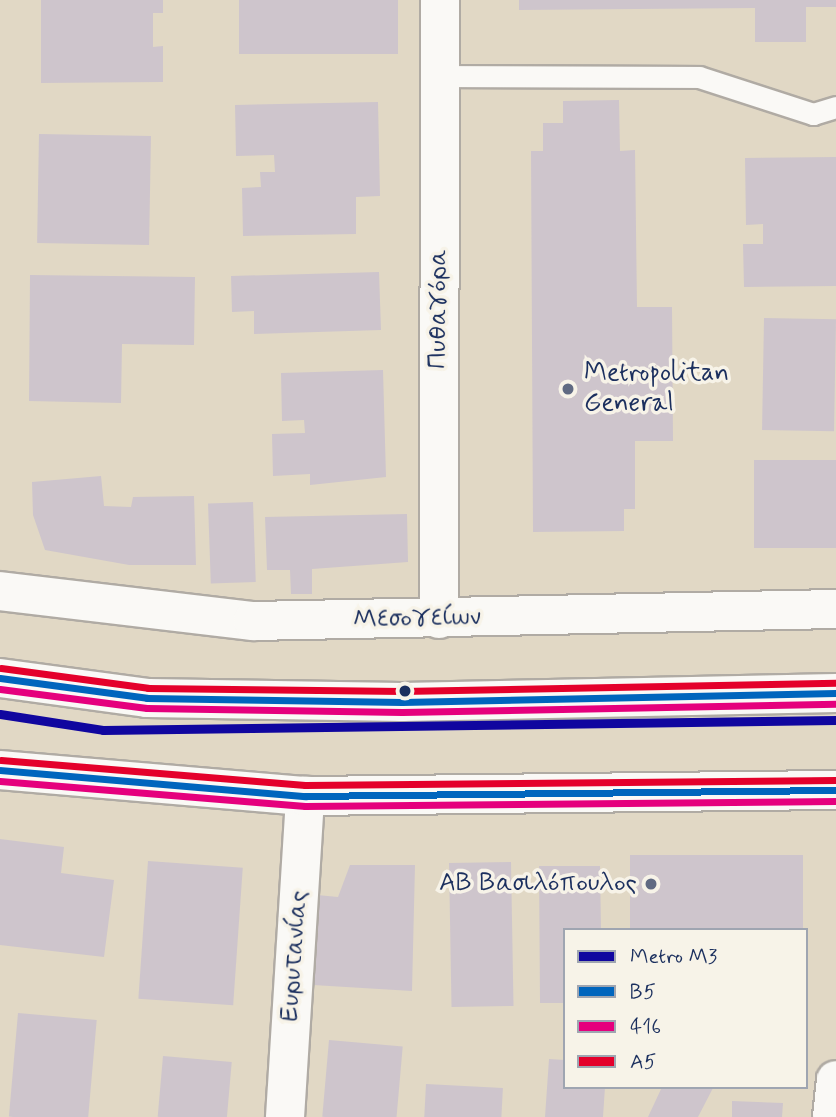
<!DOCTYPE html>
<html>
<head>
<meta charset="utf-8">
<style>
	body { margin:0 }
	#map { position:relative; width:836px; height:1117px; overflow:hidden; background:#e1d8c5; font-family:Mynerve,sans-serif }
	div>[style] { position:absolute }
	.building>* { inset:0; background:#cec5cc; transform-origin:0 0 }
	.roads { filter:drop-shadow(2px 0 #b0aba4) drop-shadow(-2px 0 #b0aba4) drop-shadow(0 2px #b0aba4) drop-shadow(0 -2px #b0aba4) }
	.lane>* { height:21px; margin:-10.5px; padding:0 10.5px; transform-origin:10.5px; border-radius:10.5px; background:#faf9f6 }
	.street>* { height:38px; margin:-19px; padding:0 19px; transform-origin:19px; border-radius:19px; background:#faf9f6 }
	.primary>* { height:38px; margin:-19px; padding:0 19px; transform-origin:19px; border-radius:19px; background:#faf9f6 }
	.bus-1>* { height:7px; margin:-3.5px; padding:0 3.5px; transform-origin:3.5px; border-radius:3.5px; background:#0065bd }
	.bus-2>* { height:7px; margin:-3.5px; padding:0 3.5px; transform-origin:3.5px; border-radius:3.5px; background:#e5007d }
	.bus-3>* { height:7px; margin:-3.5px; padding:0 3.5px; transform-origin:3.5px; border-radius:3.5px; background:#e4002b }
	.metro-1>* { height:9px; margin:-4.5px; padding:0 4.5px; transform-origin:4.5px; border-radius:4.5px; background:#10069f }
	.dots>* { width:19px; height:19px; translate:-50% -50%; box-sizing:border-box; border:4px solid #f7f3e8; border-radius:50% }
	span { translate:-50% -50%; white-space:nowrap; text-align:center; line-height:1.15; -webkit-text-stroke:7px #f7f3e8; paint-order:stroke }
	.street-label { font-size:26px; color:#1b2f5e }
	.poi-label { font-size:26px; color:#1b2f5e }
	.left { translate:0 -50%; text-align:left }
	.right { translate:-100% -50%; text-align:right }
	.legend { position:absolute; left:563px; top:928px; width:245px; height:161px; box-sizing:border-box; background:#f7f3e8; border:2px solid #9fa5b1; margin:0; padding:9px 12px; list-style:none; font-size:21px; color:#1b2f5e }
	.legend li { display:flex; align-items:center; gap:14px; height:35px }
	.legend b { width:35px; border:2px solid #9fa5b1 }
</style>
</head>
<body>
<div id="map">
	<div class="building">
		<i style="clip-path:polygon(41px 0,163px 0,163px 13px,153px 13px,153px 47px,163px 46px,163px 82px,41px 83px)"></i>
		<i style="left:239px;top:0;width:159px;height:54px"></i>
		<i style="clip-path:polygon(519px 0,836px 0,836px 7px,806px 7px,806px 42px,755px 42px,755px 8px,519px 10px)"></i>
		<i style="clip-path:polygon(619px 100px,620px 151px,635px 150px,637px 307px,672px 307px,673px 441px,635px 441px,635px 509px,624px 509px,624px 531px,533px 532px,531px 151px,543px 151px,543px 123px,563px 123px,563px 101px)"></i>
		<i style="clip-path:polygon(378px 102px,380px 196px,356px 197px,356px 234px,243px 236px,242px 188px,261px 187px,260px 172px,275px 172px,274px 155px,236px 156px,235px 105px)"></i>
		<i style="left:39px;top:134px;width:112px;height:109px;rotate:1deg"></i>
		<i style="clip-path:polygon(836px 157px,836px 286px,744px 287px,743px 244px,763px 244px,763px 224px,746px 225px,745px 158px)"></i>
		<i style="clip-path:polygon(379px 272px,381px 330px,254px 334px,254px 311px,232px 312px,231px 276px)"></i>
		<i style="clip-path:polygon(30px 275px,195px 277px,194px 345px,122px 344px,121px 403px,29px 401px)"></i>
		<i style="left:764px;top:318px;width:72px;height:112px;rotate:1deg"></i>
		<i style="clip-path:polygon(383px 370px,386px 477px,310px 485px,310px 474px,273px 476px,272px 434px,305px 433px,304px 420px,282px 421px,281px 373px)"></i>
		<i style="left:836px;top:460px;width:88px;height:82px;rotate:90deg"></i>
		<i style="clip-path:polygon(101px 476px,104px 506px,131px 507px,133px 497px,194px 496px,196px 565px,129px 565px,45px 550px,33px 515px,32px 482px)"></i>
		<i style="left:253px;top:502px;width:80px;height:45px;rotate:88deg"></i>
		<i style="clip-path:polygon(407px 514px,408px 562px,312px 569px,312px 594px,291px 594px,290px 570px,267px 570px,265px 517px)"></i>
		<i style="clip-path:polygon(0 839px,64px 847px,61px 873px,114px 880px,104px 957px,0 945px)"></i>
		<i style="left:630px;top:855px;width:173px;height:75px"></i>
		<i style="left:148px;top:861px;width:95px;height:138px;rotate:4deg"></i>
		<i style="left:511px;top:862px;width:144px;height:62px;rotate:89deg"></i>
		<i style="clip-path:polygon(350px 865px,415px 865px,412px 991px,313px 985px,317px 895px,338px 897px)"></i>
		<i style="clip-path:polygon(539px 866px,600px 866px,601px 930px,565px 930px,565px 1003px,540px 1003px)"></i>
		<i style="left:18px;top:1013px;width:79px;height:104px;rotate:5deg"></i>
		<i style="left:329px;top:1040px;width:74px;height:77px;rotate:5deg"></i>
		<i style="left:163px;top:1056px;width:69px;height:61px;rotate:5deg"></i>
		<i style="clip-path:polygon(549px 1059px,565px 1060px,565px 1087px,605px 1087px,603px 1117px,545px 1117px)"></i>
		<i style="left:426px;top:1084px;width:77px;height:33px;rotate:3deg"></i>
		<i style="clip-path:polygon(662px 1087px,711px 1087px,713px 1088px,698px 1117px,648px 1117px)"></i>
		<i style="clip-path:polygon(732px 1101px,783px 1103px,782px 1117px,732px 1117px)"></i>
	</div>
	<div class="roads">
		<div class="lane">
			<i style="left:440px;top:76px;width:259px;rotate:0.2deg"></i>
			<i style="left:699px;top:77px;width:120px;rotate:18deg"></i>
			<i style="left:813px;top:114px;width:24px;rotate:-17deg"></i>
		</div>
		<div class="street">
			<i style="left:0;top:591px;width:255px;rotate:6.8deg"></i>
			<i style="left:253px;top:621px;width:583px;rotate:-1.18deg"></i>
			<i style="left:439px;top:619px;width:619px;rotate:-89.91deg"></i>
			<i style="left:285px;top:1117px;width:322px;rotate:-86.4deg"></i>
			<i style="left:832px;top:1117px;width:37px;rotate:-84deg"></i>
		</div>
		<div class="primary">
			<i style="left:0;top:678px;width:148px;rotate:7.7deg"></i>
			<i style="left:147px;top:698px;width:255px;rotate:0.9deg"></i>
			<i style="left:402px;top:702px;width:434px;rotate:-1.2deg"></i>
			<i style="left:0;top:770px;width:306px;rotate:4.9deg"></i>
			<i style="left:305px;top:796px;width:531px;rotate:-0.65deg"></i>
		</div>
	</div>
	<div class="bus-1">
		<i style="left:0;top:678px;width:148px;rotate:7.7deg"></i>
		<i style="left:147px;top:698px;width:255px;rotate:0.9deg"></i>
		<i style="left:402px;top:702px;width:434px;rotate:-1.2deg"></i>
		<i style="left:0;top:770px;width:306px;rotate:4.9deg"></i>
		<i style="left:305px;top:796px;width:531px;rotate:-0.65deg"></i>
	</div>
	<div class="bus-2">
		<i style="left:0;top:689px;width:148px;rotate:7.4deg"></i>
		<i style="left:147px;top:708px;width:255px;rotate:0.9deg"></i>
		<i style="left:402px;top:712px;width:434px;rotate:-1.1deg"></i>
		<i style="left:0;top:781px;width:306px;rotate:4.7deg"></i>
		<i style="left:305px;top:806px;width:531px;rotate:-0.54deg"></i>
	</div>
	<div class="bus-3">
		<i style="left:1px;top:668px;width:148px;rotate:7.7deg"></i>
		<i style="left:148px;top:688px;width:254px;rotate:0.7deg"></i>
		<i style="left:402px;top:691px;width:434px;rotate:-1.1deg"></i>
		<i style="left:1px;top:760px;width:305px;rotate:4.7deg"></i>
		<i style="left:305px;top:785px;width:531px;rotate:-0.54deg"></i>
	</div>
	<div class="metro-1">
		<i style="left:0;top:714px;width:104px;rotate:8.8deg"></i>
		<i style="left:103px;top:730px;width:733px;rotate:-0.78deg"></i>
	</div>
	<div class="dots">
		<i style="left:568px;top:389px;background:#606a82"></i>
		<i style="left:405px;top:691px;background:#1b2f5e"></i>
		<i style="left:651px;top:884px;background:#606a82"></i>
	</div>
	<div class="street-label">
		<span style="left:439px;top:309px;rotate:-90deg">Πυθαγόρα</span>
		<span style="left:417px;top:619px;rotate:-1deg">Μεσογείων</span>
		<span style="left:295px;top:956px;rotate:-86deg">Ευρυτανίας</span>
	</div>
	<div class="poi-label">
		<span class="left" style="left:584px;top:389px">Metropolitan<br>General</span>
		<span class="right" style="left:637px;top:884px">ΑΒ Βασιλόπουλος</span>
	</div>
	<ul class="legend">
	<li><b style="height:9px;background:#10069f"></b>Metro Μ3</li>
	<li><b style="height:9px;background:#0065bd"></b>Β5</li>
	<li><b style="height:9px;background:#e5007d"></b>416</li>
	<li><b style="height:9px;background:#e4002b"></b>A5</li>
	</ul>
</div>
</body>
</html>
